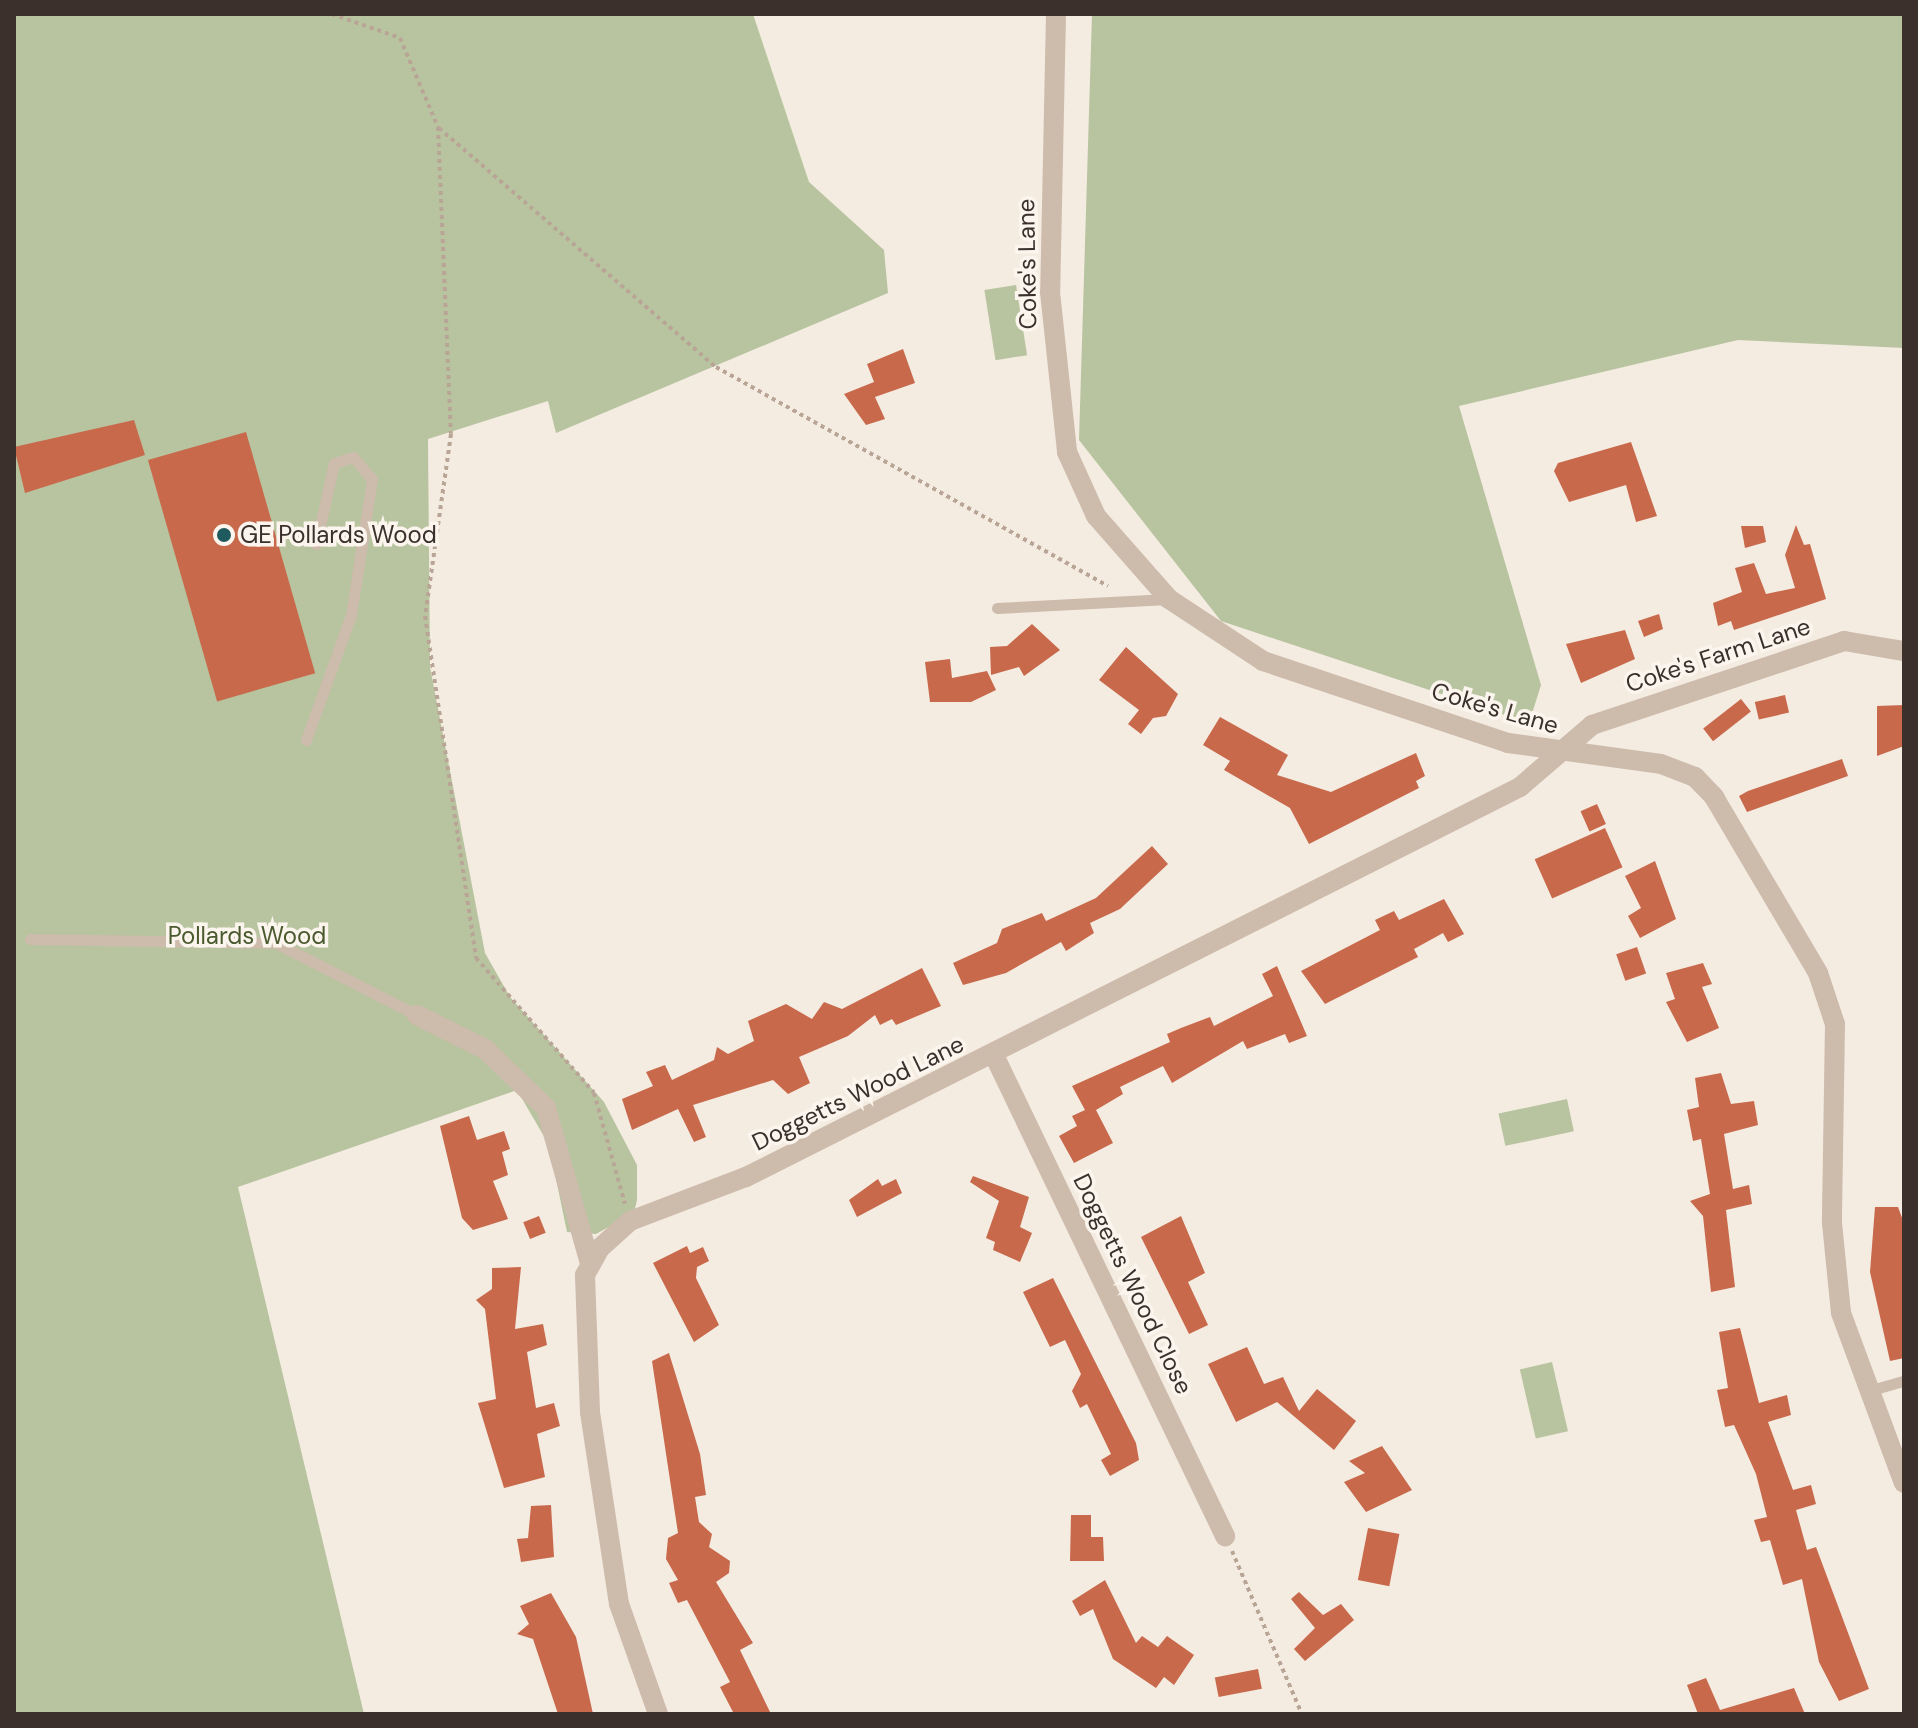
<!DOCTYPE html>
<html>
<head>
<meta charset="utf-8">
<style>
	body { margin:0 }
	#map { position:relative; width:1918px; height:1728px; overflow:hidden; background:#f4ebe1; font-family:"DM Sans",sans-serif }
	div>[style] { position:absolute }
	.green>* { inset:0; background:#b8c4a0; transform-origin:0 0 }
	.building>* { inset:0; background:#c8694b; transform-origin:0 0 }
	.path>* { height:4px; margin-top:-2px; transform-origin:0; background:repeating-linear-gradient(90deg,#b9a596 0 4px,transparent 0 8px) }
	.service>* { height:11px; margin:-5.5px; padding:0 5.5px; transform-origin:5.5px; border-radius:5.5px; background:#cdbbac }
	.minor>* { height:20px; margin:-10px; padding:0 10px; transform-origin:10px; border-radius:10px; background:#cdbbac }
	.dots>* { width:22px; height:22px; translate:-50% -50%; box-sizing:border-box; border:4px solid #fbf5ee; border-radius:50% }
	span { translate:-50% -50%; white-space:nowrap; text-align:center; line-height:1.15; -webkit-text-stroke:7px #fbf5ee; paint-order:stroke }
	.street-label { font-size:24px; color:#3b302b }
	.poi-label { font-size:24px; color:#3b302b }
	.left { translate:0 -50%; text-align:left }
	.park-label { font-size:24px; color:#4a5a2e }
	.frame { position:absolute; inset:0; border:16px solid #3b302b; pointer-events:none }
</style>
</head>
<body>
<div id="map">
	<div class="green">
		<i style="clip-path:polygon(14px 14px,753px 14px,809px 182px,884px 250px,888px 293px,556px 433px,548px 401px,428px 439px,430px 667px,485px 953px,510px 997px,604px 1102px,637px 1165px,637px 1200px,634px 1213px,596px 1234px,567px 1232px,549px 1145px,517px 1090px,238px 1187px,364px 1714px,14px 1714px)"></i>
		<i style="clip-path:polygon(1092px 14px,1904px 14px,1904px 348px,1738px 340px,1459px 406px,1541px 685px,1529px 723px,1221px 621px,1079px 440px)"></i>
		<i style="left:1016px;top:285px;width:71px;height:32px;rotate:81deg"></i>
		<i style="left:1567px;top:1099px;width:33px;height:70px;rotate:78deg"></i>
		<i style="left:1552px;top:1362px;width:71px;height:33px;rotate:77deg"></i>
	</div>
	<div class="building">
		<i style="clip-path:polygon(903px 349px,915px 383px,875px 397px,885px 419px,866px 425px,844px 394px,874px 382px,867px 364px)"></i>
		<i style="clip-path:polygon(134px 420px,145px 455px,25px 493px,14px 447px)"></i>
		<i style="left:246px;top:432px;width:251px;height:102px;rotate:74deg"></i>
		<i style="clip-path:polygon(1631px 442px,1657px 516px,1636px 522px,1626px 485px,1569px 502px,1554px 471px,1558px 463px)"></i>
		<i style="clip-path:polygon(1796px 525px,1804px 545px,1810px 544px,1826px 599px,1734px 630px,1731px 621px,1718px 626px,1713px 603px,1742px 592px,1735px 568px,1754px 563px,1766px 594px,1795px 588px,1785px 555px)"></i>
		<i style="clip-path:polygon(1741px 526px,1763px 526px,1766px 542px,1745px 548px)"></i>
		<i style="clip-path:polygon(1659px 614px,1663px 629px,1644px 637px,1638px 621px)"></i>
		<i style="clip-path:polygon(1032px 624px,1060px 650px,1024px 676px,1019px 667px,991px 675px,990px 647px,1007px 646px)"></i>
		<i style="clip-path:polygon(1625px 630px,1635px 659px,1581px 683px,1566px 644px)"></i>
		<i style="clip-path:polygon(1126px 647px,1178px 694px,1166px 716px,1153px 718px,1141px 734px,1128px 724px,1139px 710px,1099px 680px)"></i>
		<i style="clip-path:polygon(950px 659px,952px 678px,987px 671px,996px 690px,971px 702px,930px 702px,925px 662px)"></i>
		<i style="left:1785px;top:695px;width:18px;height:31px;rotate:77deg"></i>
		<i style="left:1741px;top:699px;width:16px;height:48px;rotate:52deg"></i>
		<i style="clip-path:polygon(1904px 705px,1904px 746px,1877px 756px,1877px 706px)"></i>
		<i style="clip-path:polygon(1220px 717px,1288px 755px,1277px 775px,1331px 792px,1416px 753px,1425px 776px,1416px 781px,1419px 788px,1309px 844px,1290px 808px,1224px 770px,1230px 761px,1203px 745px)"></i>
		<i style="clip-path:polygon(1842px 759px,1848px 776px,1747px 812px,1739px 796px,1748px 791px)"></i>
		<i style="left:1597px;top:804px;width:22px;height:18px;rotate:66deg"></i>
		<i style="left:1605px;top:828px;width:43px;height:77px;rotate:66deg"></i>
		<i style="clip-path:polygon(1152px 846px,1168px 864px,1120px 909px,1090px 923px,1094px 933px,1066px 951px,1061px 942px,1006px 973px,963px 985px,953px 963px,997px 943px,1002px 929px,1042px 913px,1046px 921px,1096px 898px)"></i>
		<i style="clip-path:polygon(1655px 861px,1676px 919px,1640px 938px,1628px 916px,1641px 908px,1625px 876px)"></i>
		<i style="clip-path:polygon(1444px 899px,1464px 934px,1448px 942px,1443px 933px,1414px 949px,1418px 957px,1325px 1004px,1301px 971px,1380px 930px,1375px 920px,1394px 911px,1399px 920px)"></i>
		<i style="left:1637px;top:947px;width:28px;height:22px;rotate:71deg"></i>
		<i style="clip-path:polygon(1703px 963px,1712px 984px,1702px 987px,1719px 1028px,1687px 1042px,1666px 1002px,1675px 999px,1666px 973px)"></i>
		<i style="clip-path:polygon(1277px 966px,1307px 1036px,1289px 1043px,1285px 1034px,1247px 1049px,1243px 1041px,1172px 1083px,1163px 1066px,1120px 1087px,1123px 1094px,1096px 1110px,1113px 1143px,1074px 1163px,1059px 1136px,1077px 1126px,1072px 1116px,1085px 1110px,1072px 1086px,1170px 1042px,1167px 1034px,1181px 1028px,1210px 1017px,1214px 1026px,1273px 996px,1262px 974px)"></i>
		<i style="clip-path:polygon(922px 968px,941px 1006px,896px 1025px,892px 1019px,880px 1025px,875px 1015px,848px 1036px,799px 1057px,810px 1083px,788px 1094px,773px 1080px,693px 1105px,706px 1137px,694px 1142px,678px 1109px,632px 1130px,622px 1099px,653px 1086px,646px 1072px,665px 1065px,672px 1080px,714px 1060px,717px 1047px,728px 1054px,754px 1041px,748px 1021px,786px 1004px,812px 1019px,824px 1002px,842px 1009px)"></i>
		<i style="clip-path:polygon(1721px 1073px,1731px 1104px,1754px 1101px,1758px 1125px,1724px 1134px,1733px 1189px,1749px 1185px,1752px 1204px,1726px 1210px,1735px 1287px,1711px 1292px,1703px 1216px,1690px 1201px,1710px 1194px,1701px 1139px,1693px 1141px,1687px 1110px,1699px 1107px,1695px 1078px)"></i>
		<i style="clip-path:polygon(469px 1116px,477px 1140px,504px 1131px,510px 1149px,502px 1152px,508px 1175px,493px 1181px,508px 1219px,473px 1230px,462px 1218px,440px 1126px)"></i>
		<i style="clip-path:polygon(973px 1176px,1029px 1197px,1020px 1227px,1032px 1233px,1020px 1262px,993px 1250px,995px 1242px,986px 1238px,999px 1201px,970px 1182px)"></i>
		<i style="clip-path:polygon(878px 1179px,882px 1186px,896px 1179px,902px 1193px,857px 1217px,849px 1200px)"></i>
		<i style="clip-path:polygon(1875px 1207px,1898px 1207px,1904px 1223px,1904px 1358px,1890px 1361px,1870px 1272px)"></i>
		<i style="left:539px;top:1216px;width:18px;height:17px;rotate:68deg"></i>
		<i style="clip-path:polygon(1181px 1216px,1205px 1273px,1188px 1282px,1208px 1325px,1189px 1334px,1141px 1237px)"></i>
		<i style="clip-path:polygon(687px 1246px,690px 1253px,703px 1247px,709px 1261px,697px 1267px,696px 1278px,719px 1325px,694px 1342px,653px 1263px)"></i>
		<i style="clip-path:polygon(521px 1267px,515px 1329px,543px 1324px,547px 1345px,527px 1352px,536px 1408px,554px 1403px,560px 1426px,537px 1434px,545px 1477px,504px 1488px,478px 1403px,496px 1399px,485px 1309px,476px 1300px,492px 1289px,492px 1268px)"></i>
		<i style="clip-path:polygon(1053px 1278px,1136px 1443px,1139px 1460px,1110px 1476px,1101px 1460px,1111px 1454px,1087px 1404px,1080px 1408px,1072px 1391px,1081px 1374px,1065px 1340px,1050px 1347px,1023px 1292px)"></i>
		<i style="clip-path:polygon(1740px 1328px,1759px 1403px,1787px 1395px,1791px 1415px,1768px 1422px,1793px 1490px,1811px 1485px,1816px 1504px,1796px 1510px,1807px 1550px,1816px 1547px,1869px 1689px,1839px 1701px,1819px 1662px,1802px 1579px,1783px 1585px,1770px 1540px,1761px 1542px,1754px 1520px,1767px 1517px,1756px 1474px,1734px 1425px,1725px 1427px,1717px 1390px,1728px 1388px,1719px 1332px)"></i>
		<i style="clip-path:polygon(1247px 1347px,1264px 1384px,1283px 1377px,1299px 1411px,1317px 1389px,1356px 1421px,1334px 1450px,1277px 1402px,1236px 1422px,1208px 1364px)"></i>
		<i style="clip-path:polygon(669px 1353px,700px 1454px,706px 1495px,695px 1497px,699px 1522px,712px 1534px,709px 1547px,730px 1561px,729px 1573px,716px 1582px,753px 1643px,740px 1650px,771px 1714px,734px 1714px,720px 1687px,730px 1682px,687px 1600px,678px 1603px,669px 1583px,678px 1580px,666px 1559px,668px 1538px,678px 1533px,652px 1361px)"></i>
		<i style="clip-path:polygon(1382px 1446px,1412px 1490px,1366px 1512px,1344px 1482px,1365px 1473px,1349px 1461px)"></i>
		<i style="clip-path:polygon(551px 1505px,554px 1557px,521px 1562px,517px 1539px,528px 1538px,531px 1506px)"></i>
		<i style="clip-path:polygon(1071px 1515px,1091px 1515px,1091px 1537px,1103px 1537px,1104px 1561px,1070px 1561px)"></i>
		<i style="left:1368px;top:1528px;width:32px;height:53px;rotate:11deg"></i>
		<i style="clip-path:polygon(1105px 1580px,1136px 1643px,1142px 1636px,1158px 1647px,1167px 1636px,1194px 1655px,1174px 1685px,1164px 1677px,1156px 1688px,1113px 1659px,1093px 1609px,1080px 1616px,1072px 1601px)"></i>
		<i style="clip-path:polygon(1299px 1592px,1323px 1615px,1341px 1604px,1354px 1620px,1305px 1661px,1294px 1649px,1315px 1628px,1291px 1599px)"></i>
		<i style="clip-path:polygon(551px 1593px,576px 1637px,593px 1714px,558px 1714px,533px 1639px,517px 1634px,529px 1624px,520px 1606px)"></i>
		<i style="left:1258px;top:1669px;width:20px;height:44px;rotate:79deg"></i>
		<i style="clip-path:polygon(1706px 1678px,1720px 1710px,1794px 1688px,1805px 1714px,1698px 1714px,1687px 1685px)"></i>
	</div>
	<div class="path">
		<i style="left:332px;top:14px;width:72px;rotate:19.4deg"></i>
		<i style="left:400px;top:38px;width:97px;rotate:66.9deg"></i>
		<i style="left:438px;top:127px;width:307px;rotate:87.6deg"></i>
		<i style="left:451px;top:434px;width:184px;rotate:98.1deg"></i>
		<i style="left:425px;top:616px;width:346px;rotate:81.5deg"></i>
		<i style="left:476px;top:958px;width:179px;rotate:48.8deg"></i>
		<i style="left:594px;top:1093px;width:115px;rotate:74.4deg"></i>
		<i style="left:439px;top:128px;width:366px;rotate:40.8deg"></i>
		<i style="left:716px;top:367px;width:449px;rotate:29.2deg"></i>
		<i style="left:1232px;top:1551px;width:177px;rotate:66.8deg"></i>
	</div>
	<div class="service">
		<i style="left:997px;top:608px;width:171px;rotate:-3deg"></i>
		<i style="left:306px;top:740px;width:133px;rotate:-70.2deg"></i>
		<i style="left:351px;top:615px;width:138px;rotate:-81.2deg"></i>
		<i style="left:372px;top:479px;width:29px;rotate:-131deg"></i>
		<i style="left:353px;top:457px;width:20px;rotate:162deg"></i>
		<i style="left:334px;top:463px;width:83px;rotate:102.5deg"></i>
		<i style="left:30px;top:939px;width:246px;rotate:0.9deg"></i>
		<i style="left:276px;top:943px;width:158px;rotate:27.1deg"></i>
		<i style="left:1868px;top:1391px;width:37px;rotate:-16deg"></i>
	</div>
	<div class="minor">
		<i style="left:1056px;top:14px;width:278px;rotate:91.2deg"></i>
		<i style="left:1050px;top:292px;width:161px;rotate:83.9deg"></i>
		<i style="left:1067px;top:452px;width:70px;rotate:65.6deg"></i>
		<i style="left:1096px;top:516px;width:111px;rotate:48.7deg"></i>
		<i style="left:1169px;top:599px;width:113px;rotate:33.4deg"></i>
		<i style="left:1263px;top:661px;width:258px;rotate:18.5deg"></i>
		<i style="left:1508px;top:743px;width:154px;rotate:7.8deg"></i>
		<i style="left:1661px;top:764px;width:36px;rotate:21deg"></i>
		<i style="left:1695px;top:777px;width:28px;rotate:46deg"></i>
		<i style="left:1714px;top:797px;width:204px;rotate:59.4deg"></i>
		<i style="left:1818px;top:973px;width:54px;rotate:71.6deg"></i>
		<i style="left:1835px;top:1024px;width:199px;rotate:90.9deg"></i>
		<i style="left:1832px;top:1223px;width:90px;rotate:84.3deg"></i>
		<i style="left:1841px;top:1313px;width:181px;rotate:69.7deg"></i>
		<i style="left:417px;top:1015px;width:76px;rotate:26.6deg"></i>
		<i style="left:485px;top:1049px;width:85px;rotate:44deg"></i>
		<i style="left:546px;top:1108px;width:158px;rotate:74.2deg"></i>
		<i style="left:994px;top:1055px;width:534px;rotate:64.35deg"></i>
		<i style="left:658px;top:1714px;width:117px;rotate:-109.5deg"></i>
		<i style="left:619px;top:1604px;width:194px;rotate:-98.6deg"></i>
		<i style="left:590px;top:1412px;width:137px;rotate:-92.1deg"></i>
		<i style="left:585px;top:1275px;width:31px;rotate:-61deg"></i>
		<i style="left:600px;top:1248px;width:40px;rotate:-42deg"></i>
		<i style="left:630px;top:1221px;width:124px;rotate:-20.8deg"></i>
		<i style="left:746px;top:1177px;width:867px;rotate:-26.74deg"></i>
		<i style="left:1520px;top:787px;width:95px;rotate:-40.7deg"></i>
		<i style="left:1592px;top:725px;width:266px;rotate:-18.4deg"></i>
		<i style="left:1844px;top:641px;width:61px;rotate:9.5deg"></i>
	</div>
	<div class="dots">
		<i style="left:224px;top:535px;background:#1f5a5e"></i>
	</div>
	<div class="street-label">
		<span style="left:1027px;top:264px;rotate:-91deg">Coke's Lane</span>
		<span style="left:1718px;top:655px;rotate:-18deg">Coke's Farm Lane</span>
		<span style="left:1495px;top:708px;rotate:16deg">Coke's Lane</span>
		<span style="left:858px;top:1093px;rotate:-26deg">Doggetts Wood Lane</span>
		<span style="left:1133px;top:1284px;rotate:64deg">Doggetts Wood Close</span>
	</div>
	<div class="poi-label">
		<span class="left" style="left:240px;top:535px">GE Pollards Wood</span>
	</div>
	<div class="park-label">
		<span style="left:247px;top:936px">Pollards Wood</span>
	</div>
	<div class="frame"></div>
</div>
</body>
</html>
